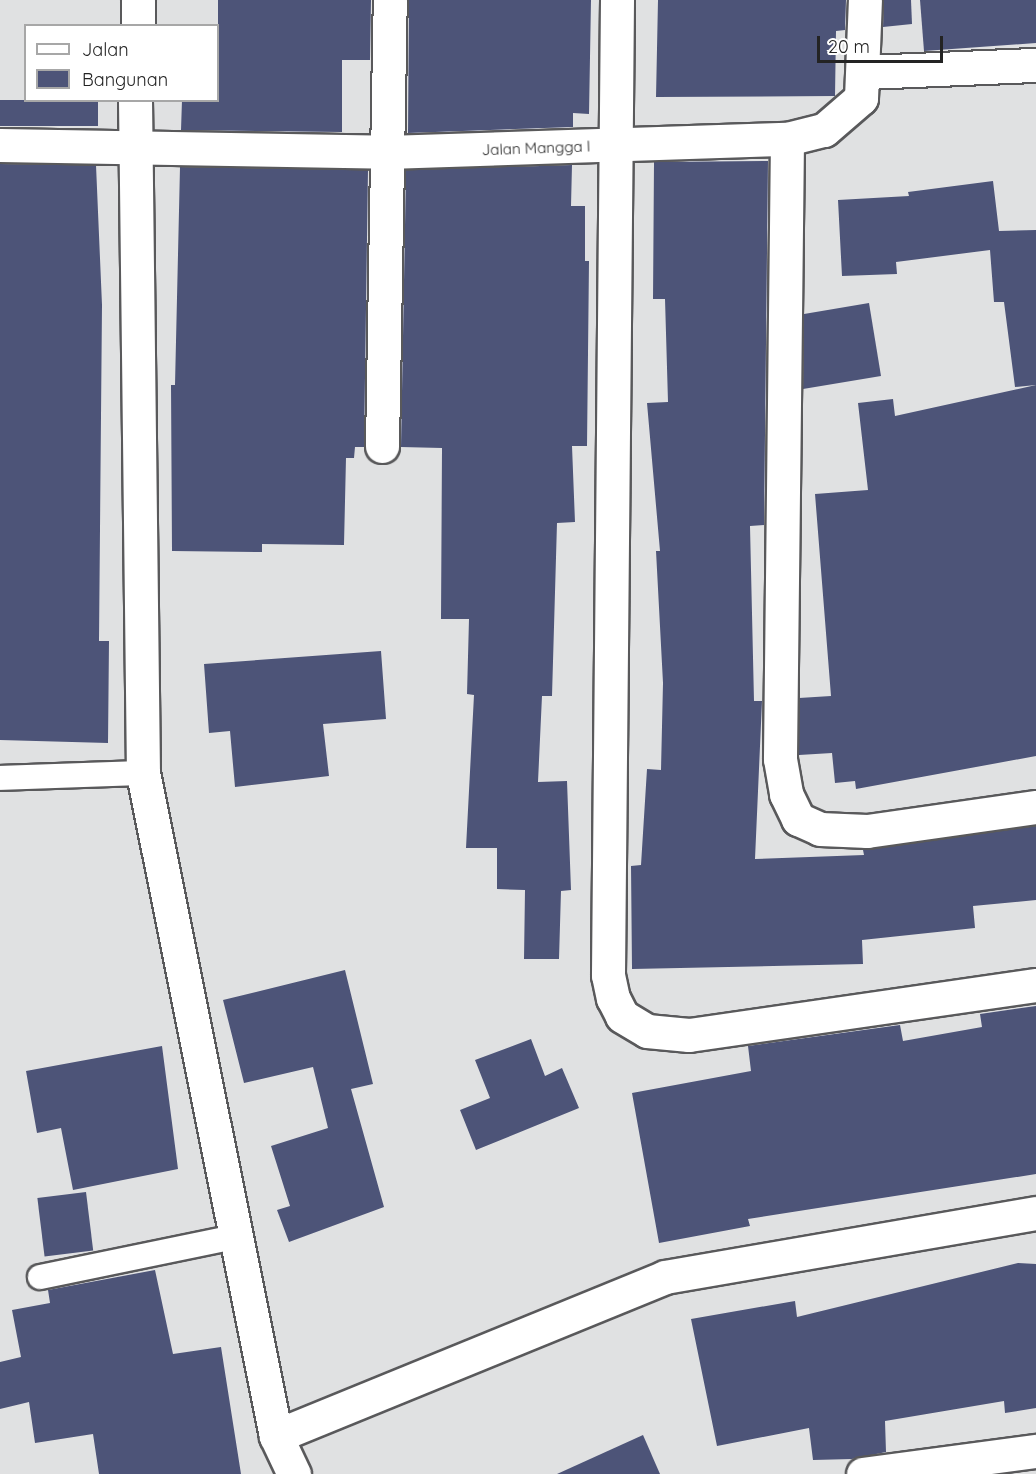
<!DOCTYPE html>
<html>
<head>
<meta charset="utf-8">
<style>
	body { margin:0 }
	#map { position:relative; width:1036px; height:1474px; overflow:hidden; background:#e0e1e2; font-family:Quicksand,sans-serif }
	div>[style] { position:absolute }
	.building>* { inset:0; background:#4d5478; transform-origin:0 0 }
	.roads { filter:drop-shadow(2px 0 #59595b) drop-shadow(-2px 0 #59595b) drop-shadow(0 2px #59595b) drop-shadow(0 -2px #59595b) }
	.lane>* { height:24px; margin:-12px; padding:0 12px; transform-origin:12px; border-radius:12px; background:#fff }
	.street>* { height:33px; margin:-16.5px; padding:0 16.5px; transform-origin:16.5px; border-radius:16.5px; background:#fff }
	span { translate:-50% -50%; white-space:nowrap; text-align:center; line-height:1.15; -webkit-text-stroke:6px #fff; paint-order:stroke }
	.street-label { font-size:15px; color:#232323 }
	.legend { position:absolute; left:24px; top:24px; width:195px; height:78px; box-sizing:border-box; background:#fff; border:2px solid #a7a7a7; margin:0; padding:8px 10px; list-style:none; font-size:18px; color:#232323 }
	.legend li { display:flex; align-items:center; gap:12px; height:30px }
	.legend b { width:30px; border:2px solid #a7a7a7 }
	.scale { position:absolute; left:817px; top:36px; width:126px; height:27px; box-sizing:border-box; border:3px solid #232323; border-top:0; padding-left:8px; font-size:18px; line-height:21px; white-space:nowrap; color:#232323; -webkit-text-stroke:4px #fff; paint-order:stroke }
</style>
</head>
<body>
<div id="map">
	<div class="building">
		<i style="clip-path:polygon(218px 0,371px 0,370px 60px,342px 60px,342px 132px,181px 130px,182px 100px,218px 100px)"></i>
		<i style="clip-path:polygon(409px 0,591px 0,589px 114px,573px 113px,573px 127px,408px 133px)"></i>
		<i style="clip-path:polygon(658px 0,846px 0,845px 30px,836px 31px,835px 96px,656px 97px)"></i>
		<i style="clip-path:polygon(884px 0,911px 0,912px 24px,883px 27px)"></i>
		<i style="clip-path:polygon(920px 0,1036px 0,1036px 43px,924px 51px)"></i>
		<i style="left:0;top:100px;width:98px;height:26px"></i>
		<i style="clip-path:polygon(768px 161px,764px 525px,750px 526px,754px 701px,762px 701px,755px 859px,864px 855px,863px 850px,1036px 826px,1036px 900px,973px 906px,975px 928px,862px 940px,863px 964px,632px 969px,631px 866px,641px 865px,647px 769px,661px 770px,663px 683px,656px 551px,660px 551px,647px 403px,668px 402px,665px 299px,653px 299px,654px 162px)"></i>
		<i style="clip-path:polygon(0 164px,96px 165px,102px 305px,99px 641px,109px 641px,108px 743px,0 740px)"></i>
		<i style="clip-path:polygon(572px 165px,571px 206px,585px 206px,585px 261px,589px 261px,587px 446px,572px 446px,575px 522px,557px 523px,552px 696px,542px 696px,538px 782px,567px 781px,571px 890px,561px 891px,559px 959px,524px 959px,525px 890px,497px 889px,497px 848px,466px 848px,474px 695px,467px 694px,469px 619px,441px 619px,442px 448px,401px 447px,406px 170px)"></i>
		<i style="clip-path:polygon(180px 167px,368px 170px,364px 447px,355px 447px,354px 458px,346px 458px,344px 545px,262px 544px,262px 552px,172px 551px,171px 385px,175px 385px)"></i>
		<i style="clip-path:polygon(993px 181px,999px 231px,1036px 230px,1036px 385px,1015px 387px,1004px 302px,994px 302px,990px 250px,896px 262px,897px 274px,842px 276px,838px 200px,909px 196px,908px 192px)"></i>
		<i style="clip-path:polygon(869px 303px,881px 376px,803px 389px,804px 314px)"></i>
		<i style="clip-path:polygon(1036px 385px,1036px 756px,856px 789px,855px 781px,835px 783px,832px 753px,799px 755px,799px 698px,831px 696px,815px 494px,868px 490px,858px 403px,893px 399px,895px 416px)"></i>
		<i style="clip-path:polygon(381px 651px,386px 719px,323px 724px,329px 776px,235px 787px,230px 731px,209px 733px,204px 664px)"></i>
		<i style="clip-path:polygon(345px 970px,373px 1084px,351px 1089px,384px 1207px,289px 1242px,277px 1210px,290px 1206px,271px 1146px,328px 1128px,313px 1067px,244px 1083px,223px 1000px)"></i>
		<i style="clip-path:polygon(1036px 1006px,1036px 1174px,748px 1219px,750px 1226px,659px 1243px,632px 1093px,751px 1071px,748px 1046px,900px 1025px,903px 1041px,982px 1027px,980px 1014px)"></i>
		<i style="clip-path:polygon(531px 1039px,545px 1076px,562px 1068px,579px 1108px,476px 1150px,460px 1110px,490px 1098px,475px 1060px)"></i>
		<i style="clip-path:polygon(162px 1046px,178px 1169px,73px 1190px,61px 1128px,37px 1133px,26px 1071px)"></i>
		<i style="left:86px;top:1192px;width:59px;height:49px;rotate:83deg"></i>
		<i style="clip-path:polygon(1018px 1263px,1036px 1264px,1036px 1408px,1005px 1413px,1004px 1401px,885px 1421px,886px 1452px,852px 1459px,813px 1460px,809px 1428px,717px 1446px,691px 1319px,795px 1301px,797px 1317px)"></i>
		<i style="clip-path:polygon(155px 1270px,173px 1354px,221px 1347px,241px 1474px,99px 1474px,93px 1434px,35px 1443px,29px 1402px,0 1409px,0 1362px,21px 1357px,12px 1310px,50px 1303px,48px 1290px)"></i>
		<i style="clip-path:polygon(643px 1435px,660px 1474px,557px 1474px)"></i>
	</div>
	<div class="roads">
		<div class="lane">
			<i style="left:0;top:778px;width:143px;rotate:-2deg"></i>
			<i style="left:40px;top:1277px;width:199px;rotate:-11.6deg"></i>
		</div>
		<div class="street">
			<i style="left:617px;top:0;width:975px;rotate:90.53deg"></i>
			<i style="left:608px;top:975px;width:24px;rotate:78deg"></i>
			<i style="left:613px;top:998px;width:20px;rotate:63deg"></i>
			<i style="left:622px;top:1016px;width:29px;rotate:31deg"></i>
			<i style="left:647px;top:1031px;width:42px;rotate:5.4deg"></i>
			<i style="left:689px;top:1035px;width:351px;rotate:-8.2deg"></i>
			<i style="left:138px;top:26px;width:26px;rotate:-90deg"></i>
			<i style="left:866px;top:72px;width:170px;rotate:-2.4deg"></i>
			<i style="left:135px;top:100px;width:673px;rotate:89.32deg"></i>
			<i style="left:143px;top:773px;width:676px;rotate:78.66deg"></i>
			<i style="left:276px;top:1436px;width:42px;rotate:64.7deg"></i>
			<i style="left:787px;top:139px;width:620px;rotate:90.65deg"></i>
			<i style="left:780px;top:759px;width:36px;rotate:80deg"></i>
			<i style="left:786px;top:794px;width:28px;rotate:64deg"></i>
			<i style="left:798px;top:819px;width:24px;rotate:24deg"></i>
			<i style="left:820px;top:829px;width:47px;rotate:2.4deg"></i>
			<i style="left:867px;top:831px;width:171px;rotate:-8.1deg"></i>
			<i style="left:0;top:145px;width:387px;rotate:1deg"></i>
			<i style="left:387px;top:152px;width:400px;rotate:-1.9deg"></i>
			<i style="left:787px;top:139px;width:38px;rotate:-14deg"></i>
			<i style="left:824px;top:130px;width:49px;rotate:-40.9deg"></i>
			<i style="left:861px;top:98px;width:98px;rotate:-87.7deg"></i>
			<i style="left:382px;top:446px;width:446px;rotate:-89deg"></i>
			<i style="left:276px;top:1436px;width:420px;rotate:-22.2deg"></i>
			<i style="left:665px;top:1277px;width:376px;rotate:-9.8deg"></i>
			<i style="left:863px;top:1474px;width:175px;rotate:-7.6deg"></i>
		</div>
	</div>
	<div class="street-label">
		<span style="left:536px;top:148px;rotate:-2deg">Jalan Mangga I</span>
	</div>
	<ul class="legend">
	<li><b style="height:8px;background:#fff"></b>Jalan</li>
	<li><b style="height:16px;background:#4d5478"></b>Bangunan</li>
	</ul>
	<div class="scale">20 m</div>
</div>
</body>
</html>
